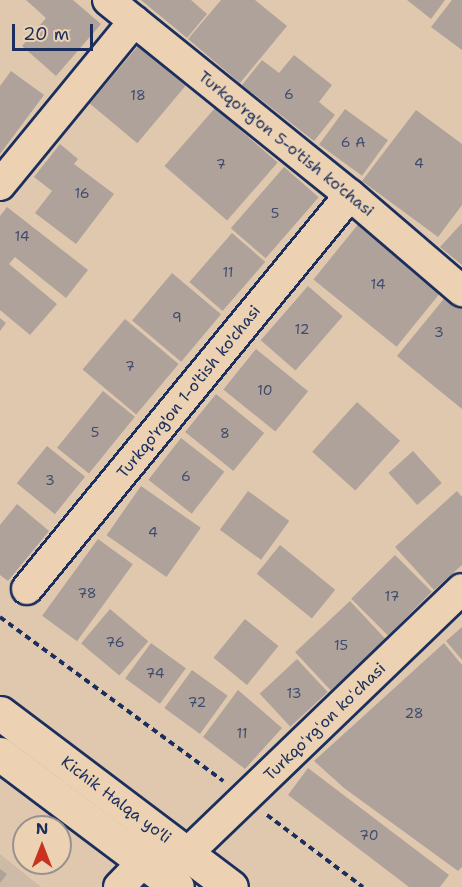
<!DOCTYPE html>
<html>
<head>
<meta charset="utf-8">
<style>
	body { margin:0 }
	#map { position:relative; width:462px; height:887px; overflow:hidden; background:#dfc8ae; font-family:"Shantell Sans",sans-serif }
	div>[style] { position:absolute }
	.built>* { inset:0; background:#cdbaa7 }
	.building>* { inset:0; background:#afa29a; transform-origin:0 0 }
	.path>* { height:4px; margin-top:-2px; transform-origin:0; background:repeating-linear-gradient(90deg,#1b2f5e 0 6px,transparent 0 10.5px) }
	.roads { filter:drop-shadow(2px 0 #1b2f5e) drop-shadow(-2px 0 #1b2f5e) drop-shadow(0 2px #1b2f5e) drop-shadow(0 -2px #1b2f5e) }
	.street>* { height:30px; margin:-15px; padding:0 15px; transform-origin:15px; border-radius:15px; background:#ecd2b3 }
	.highway>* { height:33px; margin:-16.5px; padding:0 16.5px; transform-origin:16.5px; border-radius:16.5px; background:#ecd2b3 }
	span { translate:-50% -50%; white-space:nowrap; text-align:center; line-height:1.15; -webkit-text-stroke:4.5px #ecd2b3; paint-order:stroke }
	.number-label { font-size:14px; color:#404c6d }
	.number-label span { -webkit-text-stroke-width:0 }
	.street-label { font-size:16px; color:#1b2f5e }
	.north { position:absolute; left:12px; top:815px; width:60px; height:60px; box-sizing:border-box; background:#ecd2b3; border:2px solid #989191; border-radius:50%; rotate:0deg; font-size:16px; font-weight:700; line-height:24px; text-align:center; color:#1b2f5e }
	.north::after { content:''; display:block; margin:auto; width:21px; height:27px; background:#c8321e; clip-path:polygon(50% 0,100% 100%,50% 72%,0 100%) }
	.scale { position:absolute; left:12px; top:24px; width:81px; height:27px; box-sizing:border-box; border:3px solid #1b2f5e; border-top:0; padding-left:8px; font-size:18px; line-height:21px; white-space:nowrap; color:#1b2f5e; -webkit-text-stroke:4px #ecd2b3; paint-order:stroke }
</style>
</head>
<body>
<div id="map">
	<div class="built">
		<i style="clip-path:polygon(0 854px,41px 887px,0 887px)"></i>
	</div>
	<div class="building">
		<i style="clip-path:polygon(26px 0,73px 0,101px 24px,56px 76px,22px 46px,46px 18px)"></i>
		<i style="clip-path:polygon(141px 0,191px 0,207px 14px,187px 38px)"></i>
		<i style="clip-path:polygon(221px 0,255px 0,287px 26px,240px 83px,188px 39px)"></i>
		<i style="clip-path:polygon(407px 0,445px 0,431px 19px)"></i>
		<i style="clip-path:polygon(452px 0,462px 0,462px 50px,431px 27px)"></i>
		<i style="left:138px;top:46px;width:62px;height:75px;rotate:40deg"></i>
		<i style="clip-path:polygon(294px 55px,332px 85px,319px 102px,335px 115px,314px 141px,242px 85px,262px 60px,279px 73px)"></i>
		<i style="clip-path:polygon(11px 71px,44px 95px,0 154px,0 86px)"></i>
		<i style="left:215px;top:108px;width:83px;height:77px;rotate:41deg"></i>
		<i style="left:345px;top:109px;width:53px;height:44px;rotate:36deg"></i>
		<i style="clip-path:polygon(416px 110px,462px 144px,462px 205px,438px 237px,362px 181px)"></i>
		<i style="clip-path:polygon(60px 144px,78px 159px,74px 164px,114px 194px,76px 244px,35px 213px,52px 191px,34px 177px)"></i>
		<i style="left:284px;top:167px;width:46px;height:81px;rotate:41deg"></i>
		<i style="clip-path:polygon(7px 207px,88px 270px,66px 298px,15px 257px,9px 264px,57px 304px,30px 335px,0 310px,0 216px)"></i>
		<i style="left:360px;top:222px;width:107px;height:74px;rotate:39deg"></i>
		<i style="clip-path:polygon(462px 223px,462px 265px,440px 247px)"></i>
		<i style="left:232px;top:233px;width:44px;height:65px;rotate:41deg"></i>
		<i style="left:172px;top:273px;width:64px;height:62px;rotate:40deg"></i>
		<i style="left:308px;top:286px;width:46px;height:72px;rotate:41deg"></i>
		<i style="clip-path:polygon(447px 295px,462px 307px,462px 409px,397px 356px)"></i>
		<i style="clip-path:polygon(0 318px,6px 323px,0 331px)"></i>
		<i style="left:125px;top:319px;width:70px;height:66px;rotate:40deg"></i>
		<i style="left:256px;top:349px;width:67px;height:52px;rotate:39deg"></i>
		<i style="left:103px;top:391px;width:41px;height:73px;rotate:39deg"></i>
		<i style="left:216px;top:394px;width:62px;height:49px;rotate:39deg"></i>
		<i style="left:357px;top:402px;width:58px;height:67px;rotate:42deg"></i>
		<i style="left:181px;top:438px;width:55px;height:53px;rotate:38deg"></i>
		<i style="left:47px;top:446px;width:49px;height:48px;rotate:39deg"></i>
		<i style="left:413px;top:451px;width:43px;height:33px;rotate:48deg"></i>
		<i style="left:141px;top:486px;width:73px;height:60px;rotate:35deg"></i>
		<i style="left:248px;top:491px;width:51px;height:48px;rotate:36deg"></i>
		<i style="clip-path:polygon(457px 491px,462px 497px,462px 565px,434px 590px,395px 547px)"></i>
		<i style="clip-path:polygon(17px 504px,49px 531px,8px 581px,0 575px,0 525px)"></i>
		<i style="left:98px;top:539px;width:43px;height:95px;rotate:36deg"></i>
		<i style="left:280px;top:545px;width:71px;height:37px;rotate:39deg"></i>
		<i style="left:395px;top:555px;width:52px;height:62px;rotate:45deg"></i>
		<i style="left:350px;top:601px;width:52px;height:75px;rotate:47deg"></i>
		<i style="left:110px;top:609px;width:50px;height:45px;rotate:40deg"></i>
		<i style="left:245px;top:619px;width:43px;height:50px;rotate:39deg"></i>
		<i style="clip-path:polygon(462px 627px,462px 660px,446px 641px)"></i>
		<i style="left:151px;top:643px;width:43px;height:44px;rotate:36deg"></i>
		<i style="clip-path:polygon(444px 643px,462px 665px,462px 867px,458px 871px,344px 788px,314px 761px)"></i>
		<i style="left:297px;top:659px;width:45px;height:51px;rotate:47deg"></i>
		<i style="left:192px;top:670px;width:44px;height:47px;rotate:36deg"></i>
		<i style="clip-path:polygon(238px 690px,282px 728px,245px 769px,203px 737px)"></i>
		<i style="clip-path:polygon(308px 768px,449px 875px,440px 887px,409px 887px,288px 795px)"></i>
		<i style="clip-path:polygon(0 869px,7px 874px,0 883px)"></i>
	</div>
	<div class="path">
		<i style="left:0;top:617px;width:277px;rotate:36.3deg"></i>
		<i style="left:267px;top:815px;width:120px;rotate:36.9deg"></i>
	</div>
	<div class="roads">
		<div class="street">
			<i style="left:108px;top:0;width:311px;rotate:38.9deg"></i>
			<i style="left:350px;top:195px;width:148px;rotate:40.6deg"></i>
			<i style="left:0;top:185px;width:212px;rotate:-50.7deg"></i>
			<i style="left:27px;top:589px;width:509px;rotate:-50.66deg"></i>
			<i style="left:170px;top:870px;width:405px;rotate:-43.9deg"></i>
			<i style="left:119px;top:887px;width:59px;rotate:-45.7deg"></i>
		</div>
		<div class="highway">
			<i style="left:0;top:713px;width:289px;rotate:37deg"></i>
			<i style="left:0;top:754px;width:221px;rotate:36.9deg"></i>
		</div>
	</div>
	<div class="number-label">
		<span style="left:289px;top:94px">6</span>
		<span style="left:138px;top:95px">18</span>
		<span style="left:353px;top:142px">6 A</span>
		<span style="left:419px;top:163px">4</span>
		<span style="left:221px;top:164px">7</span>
		<span style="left:82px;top:193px">16</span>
		<span style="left:275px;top:213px">5</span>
		<span style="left:22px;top:236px">14</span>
		<span style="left:228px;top:272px">11</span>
		<span style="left:378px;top:284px">14</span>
		<span style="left:177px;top:317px">9</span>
		<span style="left:302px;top:329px">12</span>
		<span style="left:439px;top:332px">3</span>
		<span style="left:130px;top:366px">7</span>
		<span style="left:265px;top:390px">10</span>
		<span style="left:95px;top:432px">5</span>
		<span style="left:225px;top:433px">8</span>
		<span style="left:186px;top:476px">6</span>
		<span style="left:50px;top:480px">3</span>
		<span style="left:153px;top:532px">4</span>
		<span style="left:87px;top:593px">78</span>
		<span style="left:392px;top:596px">17</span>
		<span style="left:115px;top:642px">76</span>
		<span style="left:341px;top:645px">15</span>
		<span style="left:155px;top:673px">74</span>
		<span style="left:294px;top:693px">13</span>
		<span style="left:197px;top:702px">72</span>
		<span style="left:414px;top:713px">28</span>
		<span style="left:242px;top:733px">11</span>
		<span style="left:369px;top:835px">70</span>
	</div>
	<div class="street-label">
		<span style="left:286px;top:144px;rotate:39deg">Turkqo'rg'on 5-o'tish ko'chasi</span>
		<span style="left:189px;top:392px;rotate:-51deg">Turkqo'rg'on 1-o'tish ko'chasi</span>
		<span style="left:325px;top:722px;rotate:-44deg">Turkqoʻrgʻon koʻchasi</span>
		<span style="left:116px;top:800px;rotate:37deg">Kichik Halqa yo'li</span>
	</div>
	<div class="north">N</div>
	<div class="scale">20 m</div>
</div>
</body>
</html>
